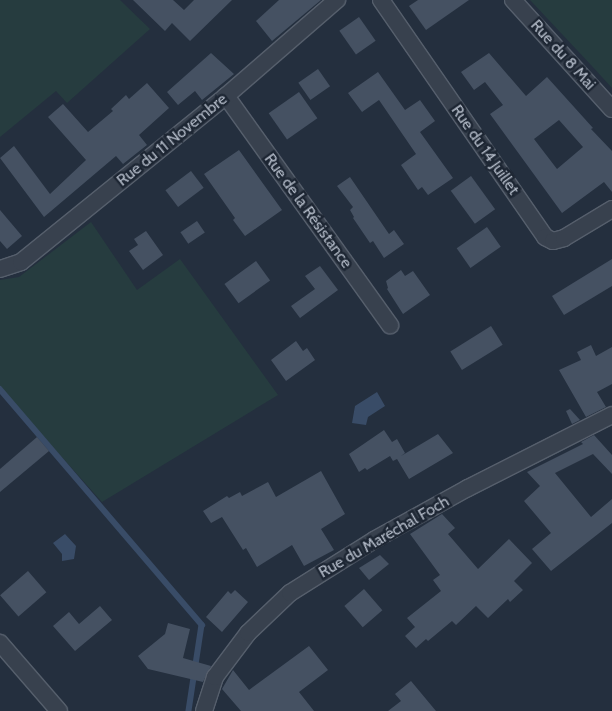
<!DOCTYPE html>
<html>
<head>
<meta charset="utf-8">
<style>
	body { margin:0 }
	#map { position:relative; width:612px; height:711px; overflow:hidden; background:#242f3e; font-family:Cabin,sans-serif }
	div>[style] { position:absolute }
	.green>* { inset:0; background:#263c3f }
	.water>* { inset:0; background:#394c67 }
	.stream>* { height:5.5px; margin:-2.75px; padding:0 2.75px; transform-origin:2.75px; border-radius:2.75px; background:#394c67 }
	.building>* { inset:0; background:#455162; transform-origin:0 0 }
	.roads { filter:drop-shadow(1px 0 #565f6c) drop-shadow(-1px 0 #565f6c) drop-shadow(0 1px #565f6c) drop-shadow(0 -1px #565f6c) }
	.street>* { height:16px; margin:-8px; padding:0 8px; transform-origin:8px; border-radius:8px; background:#38414e }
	span { translate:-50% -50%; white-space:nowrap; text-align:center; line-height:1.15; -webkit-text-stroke:5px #1d2633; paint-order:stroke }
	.street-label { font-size:16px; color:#b4bcc9 }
</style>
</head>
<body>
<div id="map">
	<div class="green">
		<i style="clip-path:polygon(0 0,120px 0,150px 29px,67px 103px,56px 91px,0 137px)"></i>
		<i style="clip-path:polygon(530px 0,612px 0,612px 88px,591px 65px)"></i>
		<i style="clip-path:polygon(91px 222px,137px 290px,180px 259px,278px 395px,102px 502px,0 388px,0 280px,19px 277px)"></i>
	</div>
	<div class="water">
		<i style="clip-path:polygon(377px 392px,385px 406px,368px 417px,366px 425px,352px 423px,355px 406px)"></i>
		<i style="clip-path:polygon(65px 534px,76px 546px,74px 559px,62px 561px,62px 554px,53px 543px)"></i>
	</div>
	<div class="stream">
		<i style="left:0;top:389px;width:311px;rotate:49.4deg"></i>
		<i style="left:202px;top:625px;width:87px;rotate:98.6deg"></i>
	</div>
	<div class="building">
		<i style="clip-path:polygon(133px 0,173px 0,184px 10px,194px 0,232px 0,190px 41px,172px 23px,165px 31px)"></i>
		<i style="clip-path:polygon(279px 0,321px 0,272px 41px,256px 21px)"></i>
		<i style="clip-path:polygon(418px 0,469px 0,426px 30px,409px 6px)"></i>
		<i style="left:359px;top:17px;width:29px;height:24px;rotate:55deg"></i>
		<i style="clip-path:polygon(211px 53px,234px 74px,202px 100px,195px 91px,178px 105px,167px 92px)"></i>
		<i style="clip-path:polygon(evenodd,489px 53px,526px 96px,547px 77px,593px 128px,591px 129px,612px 151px,612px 192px,604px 182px,562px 213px,490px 114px,503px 105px,485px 82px,474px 90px,461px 72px,489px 53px,559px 120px,583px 147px,557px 169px,534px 139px,559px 120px)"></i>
		<i style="left:318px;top:69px;width:21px;height:24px;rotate:55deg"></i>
		<i style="clip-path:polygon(378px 72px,405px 110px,420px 100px,435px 121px,420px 132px,453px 178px,428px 195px,422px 187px,418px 190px,401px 165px,416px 154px,379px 100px,362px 112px,348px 93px)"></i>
		<i style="clip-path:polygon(147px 83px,169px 108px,139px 135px,147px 145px,123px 164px,116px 156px,44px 217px,0 158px,14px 146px,50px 194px,86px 160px,48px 117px,63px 104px,88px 132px,113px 111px,111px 109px,126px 95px,129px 99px)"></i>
		<i style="left:299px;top:92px;width:32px;height:37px;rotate:55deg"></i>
		<i style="clip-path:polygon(239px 150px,282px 210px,245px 236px,233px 220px,235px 218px,204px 174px)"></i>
		<i style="left:191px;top:171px;width:21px;height:32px;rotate:53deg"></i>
		<i style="left:471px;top:176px;width:41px;height:25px;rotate:54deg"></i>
		<i style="clip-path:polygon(350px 177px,389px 234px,394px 230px,404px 244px,384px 258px,373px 241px,370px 243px,353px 218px,354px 217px,350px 210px,353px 207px,337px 186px)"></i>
		<i style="clip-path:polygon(0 210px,22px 236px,7px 249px,0 241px)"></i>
		<i style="left:197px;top:221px;width:14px;height:20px;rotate:56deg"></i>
		<i style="left:487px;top:227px;width:24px;height:37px;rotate:55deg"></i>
		<i style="clip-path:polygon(146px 231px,163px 255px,143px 270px,129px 251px,138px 245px,134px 239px)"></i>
		<i style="clip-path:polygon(612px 259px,612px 286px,564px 315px,552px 296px)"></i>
		<i style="left:256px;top:261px;width:24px;height:39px;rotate:54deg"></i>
		<i style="clip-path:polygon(320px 266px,338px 290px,300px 318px,291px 306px,315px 289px,305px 276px)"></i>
		<i style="clip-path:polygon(401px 270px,405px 276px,413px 271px,430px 295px,403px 314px,387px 289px,388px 288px,386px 281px)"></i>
		<i style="left:491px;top:326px;width:22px;height:48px;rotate:58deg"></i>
		<i style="clip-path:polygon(296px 341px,303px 351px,307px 348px,315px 360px,286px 381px,271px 360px)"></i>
		<i style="clip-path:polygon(591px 345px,596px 356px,612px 347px,612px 384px,597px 392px,606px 407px,586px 417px,559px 370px,581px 360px,577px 352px)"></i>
		<i style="clip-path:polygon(570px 409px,580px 420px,572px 424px,566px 411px)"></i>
		<i style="clip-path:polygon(384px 430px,392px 442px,397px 439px,405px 453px,401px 456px,438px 434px,453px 453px,409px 479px,397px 459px,393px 461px,390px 456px,367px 470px,365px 468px,359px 472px,349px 454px)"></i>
		<i style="clip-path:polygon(594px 435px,612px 455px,612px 474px,593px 454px,555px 473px,591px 517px,612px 499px,612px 523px,551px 571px,532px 549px,551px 533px,524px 501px,540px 486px,527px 472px,583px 444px,581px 442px)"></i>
		<i style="clip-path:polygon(37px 437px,49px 451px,0 492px,0 469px)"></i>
		<i style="clip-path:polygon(321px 471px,345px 514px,321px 529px,334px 550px,304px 566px,292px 545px,257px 567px,246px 548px,243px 550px,222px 517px,211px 523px,203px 511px,227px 496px,229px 498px,240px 492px,242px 496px,268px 482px,276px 497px)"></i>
		<i style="clip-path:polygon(442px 514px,455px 528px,448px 534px,478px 569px,509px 539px,532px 563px,514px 581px,523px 590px,510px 602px,508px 599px,488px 618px,476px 606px,456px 625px,452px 621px,428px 641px,426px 639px,416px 648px,405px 636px,415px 627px,407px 618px,441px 591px,433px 580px,440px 575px,410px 534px)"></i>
		<i style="clip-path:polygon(380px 555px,389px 564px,369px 580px,359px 568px)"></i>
		<i style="left:28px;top:571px;width:28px;height:37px;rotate:49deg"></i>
		<i style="left:364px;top:589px;width:28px;height:26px;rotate:49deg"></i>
		<i style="clip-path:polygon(235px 590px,248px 602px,222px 632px,206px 617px,228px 591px,231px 594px)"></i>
		<i style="clip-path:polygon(100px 606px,112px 620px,75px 651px,53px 626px,69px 612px,79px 624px)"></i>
		<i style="clip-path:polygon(168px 623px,190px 629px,183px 658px,211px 666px,203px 682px,148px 669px,138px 656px,165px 634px)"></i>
		<i style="clip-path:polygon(309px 646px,328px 670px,299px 692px,314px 711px,241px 711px,222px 689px,233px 670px,249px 690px)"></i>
		<i style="clip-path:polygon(411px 681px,436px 711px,388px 711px,401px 701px,395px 694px)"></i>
	</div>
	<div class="roads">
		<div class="street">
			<i style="left:381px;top:0;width:288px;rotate:55.3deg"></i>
			<i style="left:545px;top:237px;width:9px;rotate:27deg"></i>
			<i style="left:553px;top:241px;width:11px;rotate:-15deg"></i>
			<i style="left:564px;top:238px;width:56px;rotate:-31.1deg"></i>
			<i style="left:513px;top:0;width:147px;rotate:47.8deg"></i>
			<i style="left:226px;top:96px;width:282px;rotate:54.4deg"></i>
			<i style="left:0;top:269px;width:22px;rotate:-18deg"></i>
			<i style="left:21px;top:262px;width:264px;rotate:-39deg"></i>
			<i style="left:226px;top:96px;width:147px;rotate:-40.9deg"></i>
			<i style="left:0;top:643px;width:90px;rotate:49.1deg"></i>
			<i style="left:204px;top:711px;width:36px;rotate:-72deg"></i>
			<i style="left:215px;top:677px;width:55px;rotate:-53.1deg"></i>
			<i style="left:248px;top:633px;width:58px;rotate:-43.6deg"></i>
			<i style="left:290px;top:593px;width:99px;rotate:-32.2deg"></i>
			<i style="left:374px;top:540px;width:107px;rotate:-29deg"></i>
			<i style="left:468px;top:488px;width:161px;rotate:-26.9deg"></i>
		</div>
	</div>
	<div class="street-label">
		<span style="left:563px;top:55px;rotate:48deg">Rue du 8 Mai</span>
		<span style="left:172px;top:140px;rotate:-39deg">Rue du 11 Novembre</span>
		<span style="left:485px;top:150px;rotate:55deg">Rue du 14 Juillet</span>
		<span style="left:308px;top:211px;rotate:54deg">Rue de la Résistance</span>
		<span style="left:384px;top:537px;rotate:-30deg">Rue du Maréchal Foch</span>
	</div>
</div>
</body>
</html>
